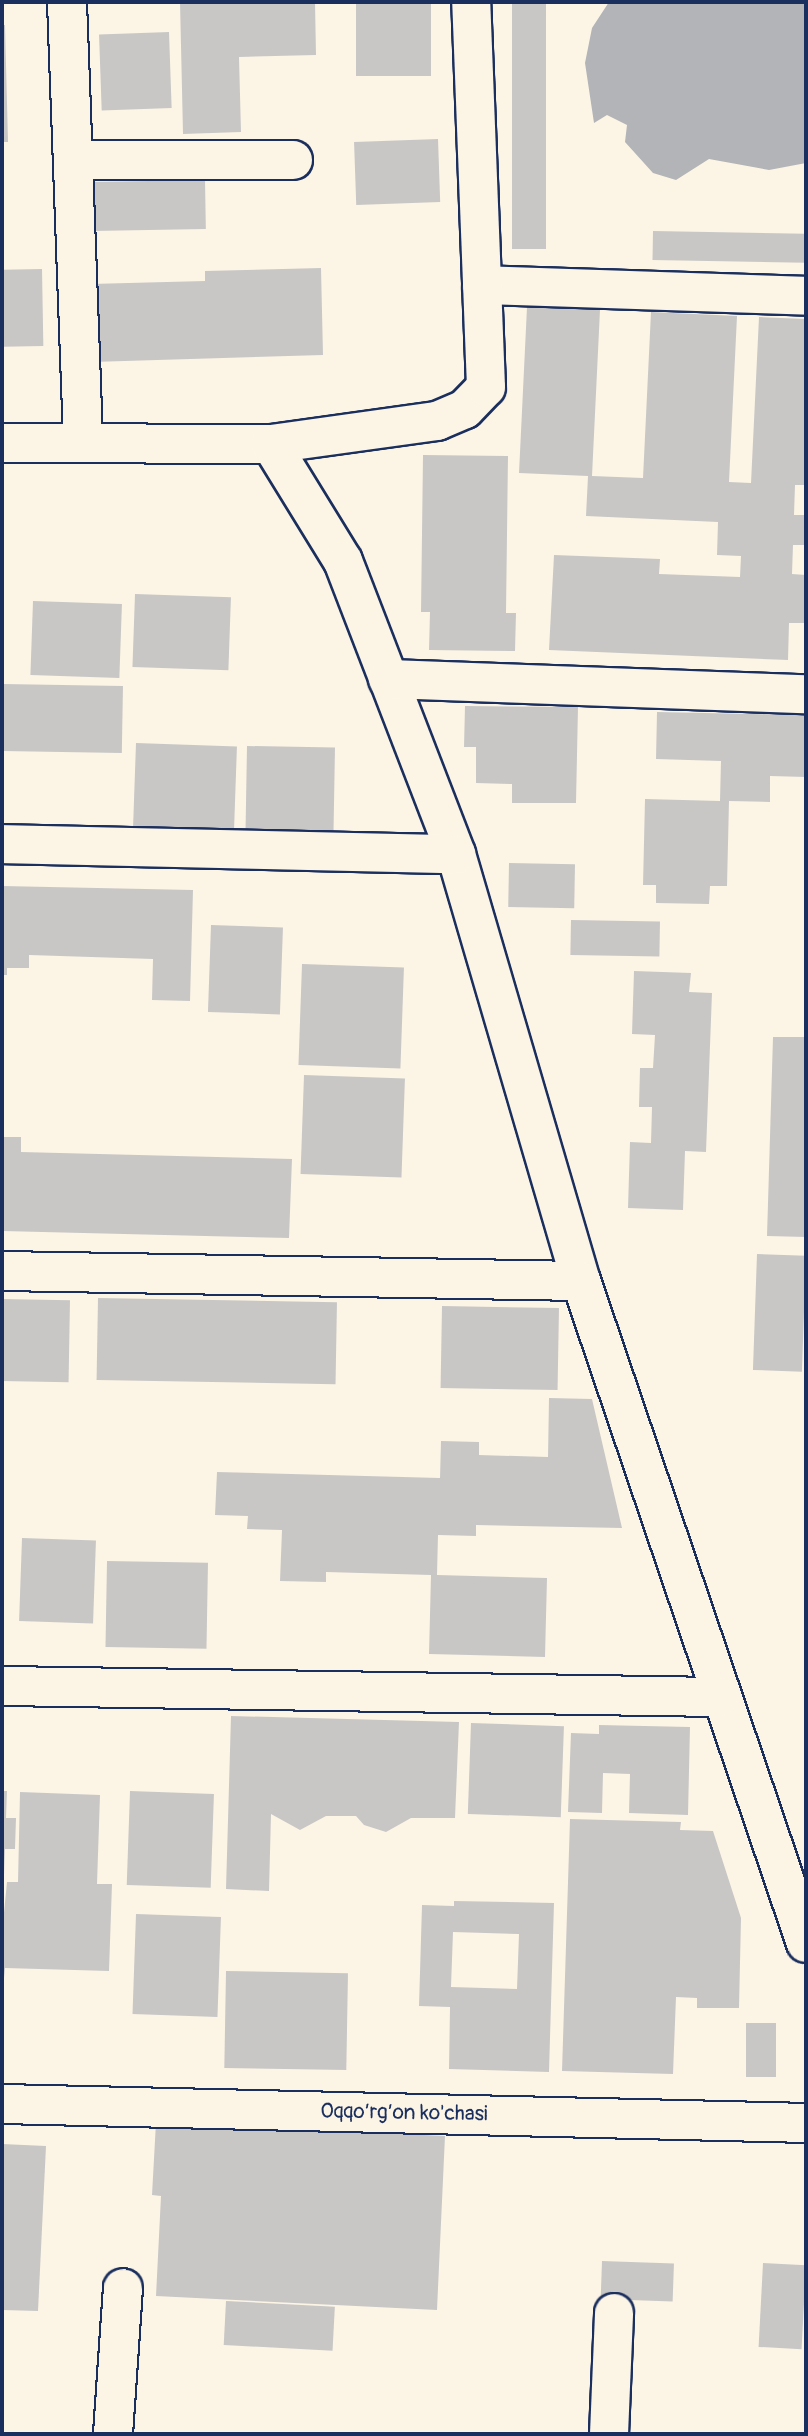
<!DOCTYPE html>
<html>
<head>
<meta charset="utf-8">
<style>
	body { margin:0 }
	#map { position:relative; width:808px; height:2436px; overflow:hidden; background:#fcf5e5; font-family:Pangolin,sans-serif }
	div>[style] { position:absolute }
	.water>* { inset:0; background:#b2b4b8 }
	.building>* { inset:0; background:#c8c7c6; transform-origin:0 0 }
	.roads { filter:drop-shadow(2px 0 #1b2f5e) drop-shadow(-2px 0 #1b2f5e) drop-shadow(0 2px #1b2f5e) drop-shadow(0 -2px #1b2f5e) }
	.minor>* { height:38px; margin:-19px; padding:0 19px; transform-origin:19px; border-radius:19px; background:#fcf5e5 }
	span { translate:-50% -50%; white-space:nowrap; text-align:center; line-height:1.15; -webkit-text-stroke:6px #fcf5e5; paint-order:stroke }
	.street-label { font-size:21px; color:#1b2f5e }
	.frame { position:absolute; inset:0; border:4px solid #1b2f5e; pointer-events:none }
</style>
</head>
<body>
<div id="map">
	<div class="water">
		<i style="clip-path:polygon(609px 2px,806px 2px,806px 163px,769px 170px,709px 159px,676px 180px,653px 173px,625px 142px,627px 125px,607px 115px,594px 123px,585px 63px,592px 28px)"></i>
	</div>
	<div class="building">
		<i style="clip-path:polygon(180px 2px,315px 2px,316px 55px,239px 57px,241px 132px,183px 134px)"></i>
		<i style="left:356px;top:2px;width:75px;height:74px"></i>
		<i style="left:512px;top:2px;width:34px;height:247px"></i>
		<i style="clip-path:polygon(2px 25px,5px 25px,8px 142px,2px 142px)"></i>
		<i style="left:169px;top:32px;width:76px;height:70px;rotate:88deg"></i>
		<i style="left:438px;top:139px;width:63px;height:84px;rotate:88deg"></i>
		<i style="left:205px;top:180px;width:49px;height:114px;rotate:89deg"></i>
		<i style="left:653px;top:231px;width:153px;height:29px;rotate:1deg"></i>
		<i style="clip-path:polygon(321px 268px,323px 355px,92px 362px,90px 284px,205px 281px,205px 271px)"></i>
		<i style="left:42px;top:269px;width:77px;height:40px;rotate:89deg"></i>
		<i style="clip-path:polygon(527px 307px,600px 310px,592px 476px,643px 478px,651px 312px,737px 316px,729px 482px,751px 483px,759px 317px,806px 319px,806px 485px,795px 485px,794px 515px,806px 515px,806px 545px,793px 545px,792px 574px,806px 575px,804px 623px,789px 623px,788px 660px,549px 650px,554px 555px,660px 559px,659px 574px,740px 577px,741px 556px,717px 555px,718px 522px,586px 516px,588px 476px,519px 473px)"></i>
		<i style="clip-path:polygon(423px 455px,508px 456px,506px 613px,516px 613px,515px 651px,429px 650px,430px 612px,421px 612px)"></i>
		<i style="left:135px;top:594px;width:96px;height:73px;rotate:2deg"></i>
		<i style="left:33px;top:601px;width:89px;height:74px;rotate:2deg"></i>
		<i style="left:3px;top:684px;width:120px;height:67px;rotate:1deg"></i>
		<i style="clip-path:polygon(465px 706px,578px 707px,576px 803px,512px 803px,512px 784px,476px 783px,476px 747px,464px 747px)"></i>
		<i style="clip-path:polygon(657px 712px,806px 715px,806px 777px,770px 776px,770px 802px,729px 801px,727px 886px,710px 886px,709px 904px,656px 903px,656px 885px,643px 885px,645px 799px,720px 801px,721px 761px,656px 759px)"></i>
		<i style="left:136px;top:743px;width:101px;height:93px;rotate:2deg"></i>
		<i style="left:247px;top:746px;width:88px;height:93px;rotate:1deg"></i>
		<i style="left:509px;top:863px;width:66px;height:44px;rotate:1deg"></i>
		<i style="clip-path:polygon(2px 886px,193px 890px,190px 1001px,152px 1000px,153px 959px,29px 955px,29px 968px,7px 968px,7px 975px,2px 975px)"></i>
		<i style="left:571px;top:920px;width:89px;height:35px;rotate:1deg"></i>
		<i style="left:211px;top:925px;width:72px;height:87px;rotate:2deg"></i>
		<i style="left:302px;top:964px;width:102px;height:101px;rotate:2deg"></i>
		<i style="clip-path:polygon(634px 971px,691px 973px,689px 992px,712px 993px,706px 1152px,685px 1151px,683px 1210px,628px 1208px,630px 1142px,651px 1143px,652px 1107px,639px 1107px,640px 1068px,653px 1068px,655px 1035px,632px 1034px)"></i>
		<i style="clip-path:polygon(773px 1037px,806px 1037px,806px 1237px,767px 1236px)"></i>
		<i style="left:304px;top:1075px;width:101px;height:99px;rotate:2deg"></i>
		<i style="clip-path:polygon(2px 1137px,21px 1137px,21px 1152px,292px 1159px,289px 1238px,2px 1231px)"></i>
		<i style="left:757px;top:1254px;width:49px;height:116px;rotate:2deg"></i>
		<i style="left:98px;top:1298px;width:239px;height:82px;rotate:1deg"></i>
		<i style="left:2px;top:1299px;width:68px;height:82px;rotate:1deg"></i>
		<i style="left:442px;top:1306px;width:117px;height:82px;rotate:1deg"></i>
		<i style="clip-path:polygon(549px 1398px,592px 1399px,622px 1528px,476px 1525px,476px 1536px,438px 1535px,437px 1575px,547px 1578px,545px 1657px,429px 1654px,431px 1575px,326px 1572px,326px 1582px,280px 1581px,282px 1530px,247px 1529px,248px 1516px,215px 1515px,217px 1472px,440px 1478px,441px 1441px,479px 1442px,479px 1455px,548px 1457px)"></i>
		<i style="left:22px;top:1538px;width:74px;height:83px;rotate:2deg"></i>
		<i style="left:107px;top:1561px;width:101px;height:86px;rotate:1deg"></i>
		<i style="clip-path:polygon(231px 1716px,459px 1722px,455px 1818px,411px 1818px,386px 1832px,364px 1825px,356px 1816px,326px 1816px,300px 1830px,271px 1814px,269px 1891px,226px 1889px)"></i>
		<i style="left:471px;top:1723px;width:93px;height:91px;rotate:2deg"></i>
		<i style="clip-path:polygon(599px 1725px,690px 1727px,688px 1815px,629px 1813px,630px 1774px,603px 1773px,602px 1813px,568px 1812px,571px 1733px,599px 1734px)"></i>
		<i style="clip-path:polygon(2px 1791px,7px 1791px,6px 1818px,16px 1818px,15px 1849px,5px 1849px,5px 1875px)"></i>
		<i style="left:130px;top:1791px;width:84px;height:94px;rotate:2deg"></i>
		<i style="clip-path:polygon(20px 1792px,100px 1795px,97px 1884px,112px 1884px,109px 1971px,5px 1968px,2px 1998px,2px 1933px,7px 1882px,18px 1882px)"></i>
		<i style="clip-path:polygon(570px 1819px,681px 1822px,680px 1830px,713px 1831px,741px 1918px,739px 2008px,697px 2008px,697px 1998px,676px 1997px,673px 2074px,562px 2071px)"></i>
		<i style="clip-path:polygon(evenodd,454px 1901px,554px 1903px,549px 2072px,449px 2069px,450px 2007px,419px 2006px,422px 1905px,454px 1906px,454px 1901px,453px 1932px,519px 1934px,517px 1989px,451px 1987px,453px 1932px)"></i>
		<i style="left:136px;top:1914px;width:85px;height:100px;rotate:2deg"></i>
		<i style="left:226px;top:1971px;width:122px;height:97px;rotate:1deg"></i>
		<i style="left:746px;top:2023px;width:30px;height:54px"></i>
		<i style="clip-path:polygon(156px 2122px,445px 2136px,437px 2310px,156px 2296px,161px 2196px,152px 2195px)"></i>
		<i style="clip-path:polygon(2px 2144px,46px 2146px,38px 2311px,2px 2310px)"></i>
		<i style="left:602px;top:2261px;width:72px;height:38px;rotate:2deg"></i>
		<i style="left:763px;top:2263px;width:43px;height:84px;rotate:3deg"></i>
		<i style="left:226px;top:2301px;width:109px;height:44px;rotate:3deg"></i>
	</div>
	<div class="roads">
		<div class="minor">
			<i style="left:67px;top:2px;width:440px;rotate:87.9deg"></i>
			<i style="left:73px;top:160px;width:220px"></i>
			<i style="left:482px;top:285px;width:324px;rotate:1.9deg"></i>
			<i style="left:2px;top:443px;width:269px;rotate:0.2deg"></i>
			<i style="left:271px;top:444px;width:137px;rotate:58.4deg"></i>
			<i style="left:343px;top:561px;width:314px;rotate:68.9deg"></i>
			<i style="left:456px;top:854px;width:445px;rotate:73.7deg"></i>
			<i style="left:581px;top:1281px;width:699px;rotate:71.23deg"></i>
			<i style="left:271px;top:444px;width:168px;rotate:-7.9deg"></i>
			<i style="left:437px;top:421px;width:30px;rotate:-23deg"></i>
			<i style="left:465px;top:409px;width:30px;rotate:-46deg"></i>
			<i style="left:486px;top:387px;width:385px;rotate:-92.2deg"></i>
			<i style="left:388px;top:679px;width:418px;rotate:2.1deg"></i>
			<i style="left:2px;top:844px;width:454px;rotate:1.3deg"></i>
			<i style="left:2px;top:1271px;width:579px;rotate:0.99deg"></i>
			<i style="left:2px;top:1686px;width:717px;rotate:0.88deg"></i>
			<i style="left:2px;top:2104px;width:804px;rotate:1.35deg"></i>
			<i style="left:113px;top:2434px;width:146px;rotate:-86.1deg"></i>
			<i style="left:609px;top:2434px;width:121px;rotate:-87.6deg"></i>
		</div>
	</div>
	<div class="street-label">
		<span style="left:404px;top:2113px;rotate:1deg">Oqqo’rg’on ko'chasi</span>
	</div>
	<div class="frame"></div>
</div>
</body>
</html>
